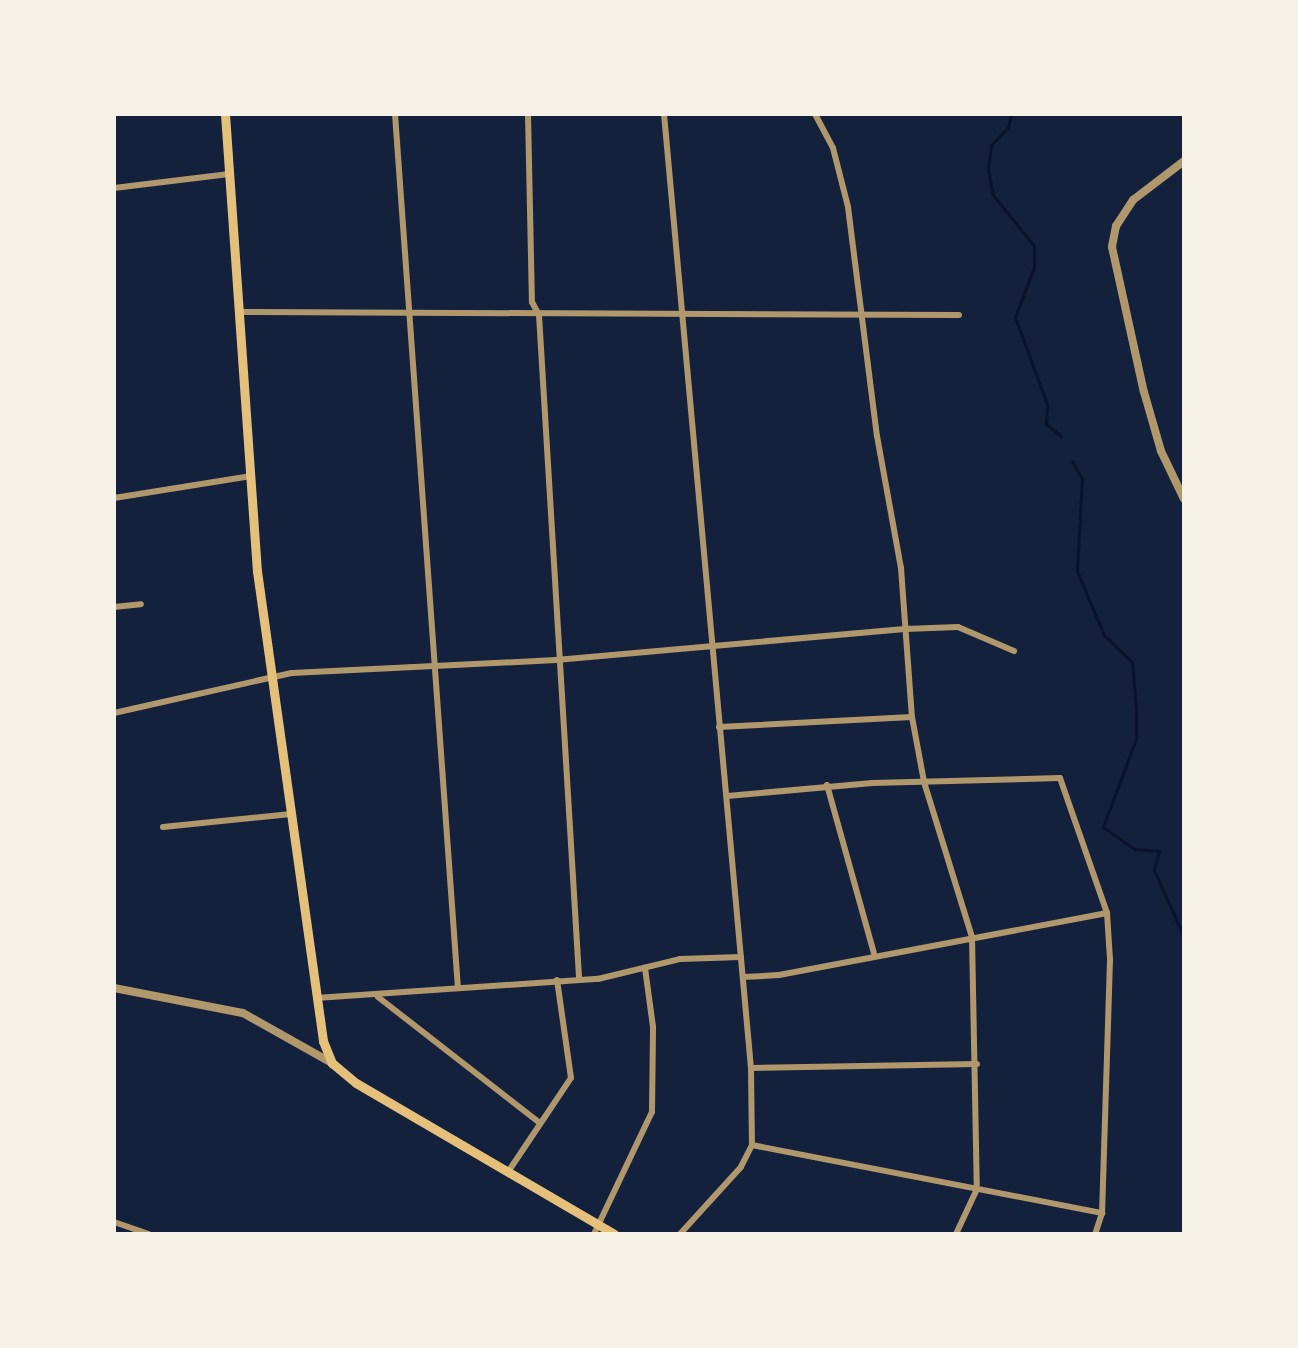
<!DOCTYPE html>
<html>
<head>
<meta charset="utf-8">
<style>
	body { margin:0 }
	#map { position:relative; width:1298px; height:1348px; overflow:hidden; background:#14213d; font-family:"Roboto Condensed",sans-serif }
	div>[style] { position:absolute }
	.stream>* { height:3px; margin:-1.5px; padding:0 1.5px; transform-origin:1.5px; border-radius:1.5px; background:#0b132b }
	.minor>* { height:6px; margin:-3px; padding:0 3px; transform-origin:3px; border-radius:3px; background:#b1986c }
	.tertiary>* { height:8px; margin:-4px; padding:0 4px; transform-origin:4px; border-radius:4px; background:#b1986c }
	.secondary>* { height:9px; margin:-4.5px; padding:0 4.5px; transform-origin:4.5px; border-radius:4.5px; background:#e5c07b }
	span { translate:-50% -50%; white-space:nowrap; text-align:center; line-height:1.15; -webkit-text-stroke:7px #f6f1e7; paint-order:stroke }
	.frame { position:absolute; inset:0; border:116px solid #f6f1e7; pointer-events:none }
</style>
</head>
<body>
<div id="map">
	<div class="stream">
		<i style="left:1011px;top:114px;width:13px;rotate:103deg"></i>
		<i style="left:1008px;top:127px;width:25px;rotate:133deg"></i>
		<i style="left:991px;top:145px;width:25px;rotate:97deg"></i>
		<i style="left:988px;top:170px;width:25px;rotate:79deg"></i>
		<i style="left:993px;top:195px;width:65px;rotate:51.2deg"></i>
		<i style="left:1034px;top:246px;width:21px;rotate:90deg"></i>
		<i style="left:1034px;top:267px;width:53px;rotate:110.8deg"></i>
		<i style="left:1015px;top:317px;width:93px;rotate:69.8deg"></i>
		<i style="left:1047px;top:404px;width:20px;rotate:93deg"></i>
		<i style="left:1046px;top:424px;width:19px;rotate:39deg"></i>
		<i style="left:1072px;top:461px;width:21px;rotate:61deg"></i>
		<i style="left:1082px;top:479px;width:92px;rotate:93.1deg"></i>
		<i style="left:1077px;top:571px;width:69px;rotate:67.1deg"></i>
		<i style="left:1104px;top:635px;width:39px;rotate:44deg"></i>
		<i style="left:1132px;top:662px;width:45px;rotate:84.9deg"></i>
		<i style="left:1136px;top:707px;width:32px;rotate:90deg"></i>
		<i style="left:1136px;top:739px;width:94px;rotate:110.6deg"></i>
		<i style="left:1103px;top:827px;width:39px;rotate:35deg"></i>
		<i style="left:1135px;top:849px;width:24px;rotate:5deg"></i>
		<i style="left:1159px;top:851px;width:20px;rotate:105deg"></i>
		<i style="left:1154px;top:870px;width:73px;rotate:65.9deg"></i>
	</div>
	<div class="minor">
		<i style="left:395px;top:114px;width:876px;rotate:85.88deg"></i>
		<i style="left:528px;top:114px;width:188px;rotate:88.8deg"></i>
		<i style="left:532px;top:302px;width:15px;rotate:62deg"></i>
		<i style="left:539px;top:315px;width:663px;rotate:86.54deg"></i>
		<i style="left:664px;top:114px;width:958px;rotate:84.79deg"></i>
		<i style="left:751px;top:1068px;width:77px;rotate:89.3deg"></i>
		<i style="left:752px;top:1145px;width:25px;rotate:117deg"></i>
		<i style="left:741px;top:1167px;width:91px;rotate:132.3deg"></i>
		<i style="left:815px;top:114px;width:38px;rotate:62deg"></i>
		<i style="left:833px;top:148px;width:61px;rotate:75.7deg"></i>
		<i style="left:848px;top:207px;width:231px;rotate:82.8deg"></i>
		<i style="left:877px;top:436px;width:134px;rotate:79.7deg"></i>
		<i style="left:901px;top:568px;width:149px;rotate:85.8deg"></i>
		<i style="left:912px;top:717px;width:66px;rotate:79.5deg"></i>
		<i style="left:924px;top:782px;width:162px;rotate:72.8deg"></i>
		<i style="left:972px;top:937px;width:252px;rotate:88.9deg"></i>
		<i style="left:977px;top:1189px;width:50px;rotate:115deg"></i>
		<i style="left:114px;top:188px;width:116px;rotate:-6.9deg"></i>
		<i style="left:240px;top:312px;width:719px;rotate:0.24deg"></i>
		<i style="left:114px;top:498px;width:139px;rotate:-9.1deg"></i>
		<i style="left:114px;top:607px;width:27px;rotate:-6deg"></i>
		<i style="left:114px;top:713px;width:182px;rotate:-12.7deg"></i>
		<i style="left:292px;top:673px;width:264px;rotate:-2.8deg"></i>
		<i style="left:556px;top:660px;width:350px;rotate:-5.1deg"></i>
		<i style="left:905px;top:629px;width:53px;rotate:-2.2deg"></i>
		<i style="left:958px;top:627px;width:61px;rotate:23.2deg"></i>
		<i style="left:719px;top:727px;width:193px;rotate:-3deg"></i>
		<i style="left:827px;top:785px;width:174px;rotate:74.4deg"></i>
		<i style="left:727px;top:796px;width:146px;rotate:-5.1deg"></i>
		<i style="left:872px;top:783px;width:188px;rotate:-1.5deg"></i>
		<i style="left:1060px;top:778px;width:143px;rotate:70.8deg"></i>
		<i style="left:1107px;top:913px;width:47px;rotate:86.3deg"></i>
		<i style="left:1110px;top:960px;width:253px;rotate:91.8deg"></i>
		<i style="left:1102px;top:1213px;width:22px;rotate:108deg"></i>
		<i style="left:163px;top:827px;width:129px;rotate:-5.8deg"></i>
		<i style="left:743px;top:977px;width:36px;rotate:-3deg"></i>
		<i style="left:779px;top:975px;width:334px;rotate:-10.7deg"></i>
		<i style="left:378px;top:997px;width:205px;rotate:37.9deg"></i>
		<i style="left:316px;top:998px;width:283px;rotate:-3.9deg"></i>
		<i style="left:598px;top:979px;width:84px;rotate:-13.7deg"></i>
		<i style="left:680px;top:959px;width:61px;rotate:-1.9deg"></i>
		<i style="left:751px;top:1068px;width:226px;rotate:-1deg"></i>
		<i style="left:752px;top:1145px;width:357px;rotate:11deg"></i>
		<i style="left:508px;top:1172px;width:113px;rotate:-56.2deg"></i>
		<i style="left:571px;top:1078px;width:99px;rotate:-98.1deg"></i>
		<i style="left:114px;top:1222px;width:36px;rotate:19deg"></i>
		<i style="left:594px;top:1234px;width:135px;rotate:-64.6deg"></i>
		<i style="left:652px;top:1112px;width:85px;rotate:-89.3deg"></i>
		<i style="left:653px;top:1027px;width:60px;rotate:-97.7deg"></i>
	</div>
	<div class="tertiary">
		<i style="left:1184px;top:161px;width:64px;rotate:142.6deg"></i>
		<i style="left:1133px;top:200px;width:31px;rotate:123deg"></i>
		<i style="left:1116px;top:226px;width:21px;rotate:101deg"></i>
		<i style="left:1112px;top:247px;width:148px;rotate:77.6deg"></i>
		<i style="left:1144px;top:392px;width:61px;rotate:73.9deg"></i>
		<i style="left:1161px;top:451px;width:53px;rotate:64.4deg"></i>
		<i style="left:114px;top:988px;width:131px;rotate:11deg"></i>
		<i style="left:243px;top:1013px;width:102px;rotate:29.3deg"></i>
	</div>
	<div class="secondary">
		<i style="left:225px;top:114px;width:458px;rotate:86deg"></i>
		<i style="left:257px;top:571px;width:475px;rotate:82deg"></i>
		<i style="left:323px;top:1041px;width:24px;rotate:68deg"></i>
		<i style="left:332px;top:1063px;width:31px;rotate:40deg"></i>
		<i style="left:356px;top:1083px;width:299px;rotate:30.3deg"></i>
	</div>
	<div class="frame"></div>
</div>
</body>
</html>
